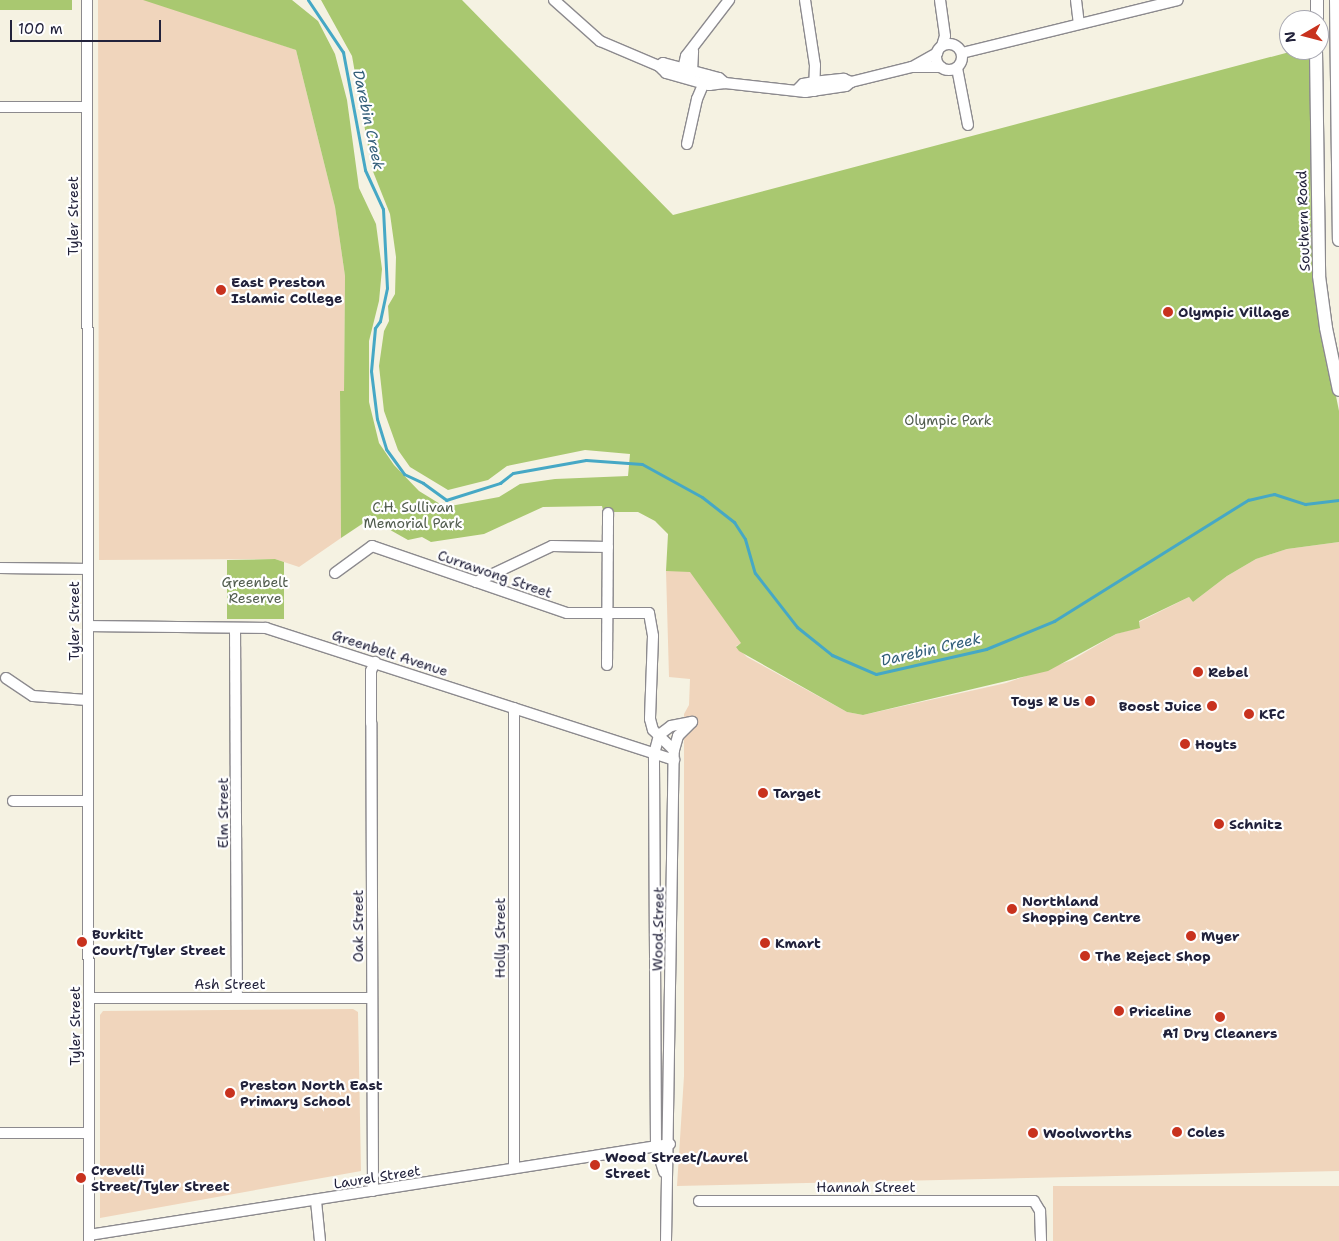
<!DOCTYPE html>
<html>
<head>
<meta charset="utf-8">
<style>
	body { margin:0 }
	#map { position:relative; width:1339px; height:1241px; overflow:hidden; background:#f5f2e2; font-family:"Shantell Sans",sans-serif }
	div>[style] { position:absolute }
	.built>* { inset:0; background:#f0d5bc; transform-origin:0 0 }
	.green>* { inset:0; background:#a9c870; transform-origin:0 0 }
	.stream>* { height:3px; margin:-1.5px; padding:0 1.5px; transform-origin:1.5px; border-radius:1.5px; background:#46a8c5 }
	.roads { filter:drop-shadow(1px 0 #8c8a8e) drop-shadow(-1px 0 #8c8a8e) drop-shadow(0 1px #8c8a8e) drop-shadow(0 -1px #8c8a8e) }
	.minor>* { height:10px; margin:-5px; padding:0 5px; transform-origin:5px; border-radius:5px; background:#fff }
	.minor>.ring { margin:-5px; padding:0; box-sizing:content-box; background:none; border:10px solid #fff; border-radius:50% }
	.major>* { height:12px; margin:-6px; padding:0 6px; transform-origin:6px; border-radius:6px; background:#fff }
	.dots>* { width:14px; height:14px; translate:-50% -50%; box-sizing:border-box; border:2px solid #fff; border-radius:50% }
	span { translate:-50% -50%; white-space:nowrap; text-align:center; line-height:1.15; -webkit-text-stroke:4.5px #fff; paint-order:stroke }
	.street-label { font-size:14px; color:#22223b }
	.poi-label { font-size:14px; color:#22223b; font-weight:700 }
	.left { translate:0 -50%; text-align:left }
	.right { translate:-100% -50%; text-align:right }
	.park-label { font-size:14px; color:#515c4e }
	.water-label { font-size:15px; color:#325e79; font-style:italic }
	.north { position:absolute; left:1279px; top:10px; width:50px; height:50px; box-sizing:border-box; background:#fff; border:1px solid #a7a7b1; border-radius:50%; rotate:262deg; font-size:14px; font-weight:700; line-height:20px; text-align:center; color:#22223b }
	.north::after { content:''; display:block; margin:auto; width:18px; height:22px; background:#c8321e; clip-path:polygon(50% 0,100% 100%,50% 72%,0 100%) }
	.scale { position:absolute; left:10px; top:20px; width:151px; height:22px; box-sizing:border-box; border:2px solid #22223b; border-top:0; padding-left:6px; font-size:15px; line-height:18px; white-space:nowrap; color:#22223b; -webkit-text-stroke:4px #fff; paint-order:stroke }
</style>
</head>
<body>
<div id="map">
	<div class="built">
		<i style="clip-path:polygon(98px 0,151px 0,296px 50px,335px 207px,345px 276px,344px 391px,340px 391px,341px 538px,299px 567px,275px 559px,99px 560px)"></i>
		<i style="clip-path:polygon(1339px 542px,1339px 1171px,677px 1186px,684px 1076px,684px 714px,689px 705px,690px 679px,669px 677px,666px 571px,690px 571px,742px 643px,736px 646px,747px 657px,847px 712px,863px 715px,1006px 683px,1072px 660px,1116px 634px,1140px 627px,1139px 622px,1189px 597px,1193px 602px,1227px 576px,1256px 559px,1287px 549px)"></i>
		<i style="clip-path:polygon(353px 1009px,358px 1012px,361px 1171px,100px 1218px,100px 1015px,103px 1011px)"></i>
		<i style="left:1339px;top:1186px;width:55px;height:286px;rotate:90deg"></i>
	</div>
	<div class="green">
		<i style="left:0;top:0;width:72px;height:10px"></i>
		<i style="clip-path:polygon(143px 0,292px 0,318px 21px,335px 54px,347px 100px,359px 188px,376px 224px,382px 269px,379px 301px,369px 341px,369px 402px,379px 443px,394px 465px,419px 491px,445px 507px,499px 497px,520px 484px,555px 479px,628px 476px,630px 454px,585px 450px,507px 466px,488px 480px,448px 490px,410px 467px,398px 450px,384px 411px,379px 366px,384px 331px,389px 321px,388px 306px,395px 294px,396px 257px,390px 214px,372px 169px,352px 56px,321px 0,462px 0,673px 215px,1297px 50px,1310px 50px,1311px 241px,1323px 332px,1339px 411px,1339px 542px,1287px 549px,1256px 559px,1227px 576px,1193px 602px,1189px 597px,1139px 621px,1140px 628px,1116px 634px,1048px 671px,863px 715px,847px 712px,739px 651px,736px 647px,741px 643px,690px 572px,666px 571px,668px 534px,655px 521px,638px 512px,612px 512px,603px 510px,602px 506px,543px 507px,484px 534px,431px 542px,422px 537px,408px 540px,376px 522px,374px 516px,341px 538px,340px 391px,344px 391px,345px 276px,335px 207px,296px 50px)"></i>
		<i style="clip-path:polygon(275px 559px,284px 562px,284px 619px,227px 619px,227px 560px)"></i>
	</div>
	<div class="stream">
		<i style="left:308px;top:0;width:63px;rotate:56.1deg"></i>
		<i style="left:343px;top:52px;width:120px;rotate:79.4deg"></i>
		<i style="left:365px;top:170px;width:43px;rotate:65.2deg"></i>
		<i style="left:383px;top:209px;width:79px;rotate:87.1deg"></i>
		<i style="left:387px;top:288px;width:34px;rotate:102deg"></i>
		<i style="left:380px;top:321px;width:9px;rotate:126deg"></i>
		<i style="left:375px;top:328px;width:43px;rotate:95.3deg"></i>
		<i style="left:371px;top:371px;width:48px;rotate:82.9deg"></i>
		<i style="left:377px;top:419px;width:31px;rotate:73deg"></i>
		<i style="left:386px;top:449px;width:31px;rotate:54deg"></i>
		<i style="left:404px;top:474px;width:21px;rotate:25deg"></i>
		<i style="left:423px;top:483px;width:29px;rotate:36deg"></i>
		<i style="left:446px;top:500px;width:57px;rotate:-17.5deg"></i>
		<i style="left:500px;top:483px;width:16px;rotate:-38deg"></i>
		<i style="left:513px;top:473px;width:74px;rotate:-10.1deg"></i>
		<i style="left:586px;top:460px;width:56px;rotate:4.1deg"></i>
		<i style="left:642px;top:464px;width:68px;rotate:28.8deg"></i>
		<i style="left:702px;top:497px;width:41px;rotate:38deg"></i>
		<i style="left:734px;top:522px;width:20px;rotate:57deg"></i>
		<i style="left:745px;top:539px;width:35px;rotate:74deg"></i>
		<i style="left:755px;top:573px;width:68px;rotate:52.1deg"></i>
		<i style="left:797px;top:627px;width:45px;rotate:38.7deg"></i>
		<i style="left:832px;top:655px;width:48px;rotate:23.4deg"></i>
		<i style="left:876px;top:674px;width:113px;rotate:-12.8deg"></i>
		<i style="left:986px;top:649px;width:74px;rotate:-22.4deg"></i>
		<i style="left:1054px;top:621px;width:229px;rotate:-32deg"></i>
		<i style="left:1248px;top:500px;width:27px;rotate:-13deg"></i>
		<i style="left:1274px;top:494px;width:33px;rotate:18deg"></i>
		<i style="left:1305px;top:504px;width:34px;rotate:-7deg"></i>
	</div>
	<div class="roads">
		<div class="minor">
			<i style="left:87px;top:0;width:1241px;rotate:89.91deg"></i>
			<i style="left:554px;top:0;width:62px;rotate:41.7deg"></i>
			<i style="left:600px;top:41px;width:64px;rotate:23deg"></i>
			<i style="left:659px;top:66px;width:10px;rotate:45deg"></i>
			<i style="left:666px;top:73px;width:45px;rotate:15.6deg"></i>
			<i style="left:709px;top:85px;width:16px;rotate:-7deg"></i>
			<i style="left:725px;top:83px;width:81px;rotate:6.4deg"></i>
			<i style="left:805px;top:92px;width:41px;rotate:-8.3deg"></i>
			<i style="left:846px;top:86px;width:6px;rotate:-39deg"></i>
			<i style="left:851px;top:82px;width:63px;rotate:-13.8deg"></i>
			<i style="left:912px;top:67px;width:29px"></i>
			<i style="left:805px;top:0;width:66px;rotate:81.3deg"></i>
			<i style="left:815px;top:65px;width:26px;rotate:92deg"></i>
			<i style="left:940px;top:0;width:36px;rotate:82deg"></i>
			<i style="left:945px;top:36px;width:10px;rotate:107deg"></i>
			<i style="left:1076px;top:0;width:24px;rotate:83deg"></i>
			<i class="ring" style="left:936px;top:44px;width:16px;height:16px"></i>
			<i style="left:962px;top:53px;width:222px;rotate:-13.8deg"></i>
			<i style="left:659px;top:66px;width:5px;rotate:-37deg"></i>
			<i style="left:663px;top:63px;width:58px;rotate:15deg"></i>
			<i style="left:719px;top:78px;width:8px;rotate:40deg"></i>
			<i style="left:912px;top:67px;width:29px;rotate:-29deg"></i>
			<i style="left:957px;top:68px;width:58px;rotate:79.1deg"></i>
			<i style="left:683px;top:69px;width:13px;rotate:-77deg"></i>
			<i style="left:686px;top:56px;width:71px;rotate:-52.5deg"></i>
			<i style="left:692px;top:72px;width:21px;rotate:-87deg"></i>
			<i style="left:798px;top:89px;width:7px;rotate:-45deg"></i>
			<i style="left:803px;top:84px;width:10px;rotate:-11deg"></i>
			<i style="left:813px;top:82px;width:31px;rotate:-6deg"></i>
			<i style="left:844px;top:79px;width:8px;rotate:23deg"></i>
			<i style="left:0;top:107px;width:87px"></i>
			<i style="left:687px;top:144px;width:46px;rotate:-77.5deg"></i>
			<i style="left:697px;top:99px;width:26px;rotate:-67deg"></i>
			<i style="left:0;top:568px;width:87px;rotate:0.7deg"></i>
			<i style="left:335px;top:573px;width:46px;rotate:-36.1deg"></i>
			<i style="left:372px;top:546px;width:206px;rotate:19deg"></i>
			<i style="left:567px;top:613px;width:82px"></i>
			<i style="left:649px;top:613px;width:23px;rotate:80deg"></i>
			<i style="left:653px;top:636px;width:83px;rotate:92.1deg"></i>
			<i style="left:650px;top:719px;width:11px;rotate:75deg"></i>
			<i style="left:653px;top:730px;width:29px;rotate:44deg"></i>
			<i style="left:476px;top:582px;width:84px;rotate:-25.3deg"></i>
			<i style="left:552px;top:546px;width:56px;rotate:1deg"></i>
			<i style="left:89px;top:626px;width:177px;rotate:0.6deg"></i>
			<i style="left:266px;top:628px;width:429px;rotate:17.9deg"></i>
			<i style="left:235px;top:628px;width:370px;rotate:89.7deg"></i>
			<i style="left:607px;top:665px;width:152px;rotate:-89.6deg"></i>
			<i style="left:6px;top:678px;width:32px;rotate:34deg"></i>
			<i style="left:33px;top:696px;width:54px;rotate:4.2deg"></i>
			<i style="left:13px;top:801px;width:75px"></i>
			<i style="left:89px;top:998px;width:283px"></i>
			<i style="left:0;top:1133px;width:89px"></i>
			<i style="left:514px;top:1168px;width:460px;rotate:-90deg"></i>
			<i style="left:664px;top:1172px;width:27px;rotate:-107deg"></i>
			<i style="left:656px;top:1146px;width:392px;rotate:-90.3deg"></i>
			<i style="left:654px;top:754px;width:20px;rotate:-75deg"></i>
			<i style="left:659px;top:735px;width:15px;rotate:-37deg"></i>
			<i style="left:671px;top:726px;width:21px;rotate:-11deg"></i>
			<i style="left:373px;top:1191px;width:468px;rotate:-90.2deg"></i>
			<i style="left:371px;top:723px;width:52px;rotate:-90deg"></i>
			<i style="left:371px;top:671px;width:10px;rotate:-66deg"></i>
			<i style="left:316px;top:1201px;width:40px;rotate:84.3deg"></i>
			<i style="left:699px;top:1201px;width:335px"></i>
			<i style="left:1034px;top:1201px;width:12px;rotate:59deg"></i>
			<i style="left:1040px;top:1211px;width:30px;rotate:88deg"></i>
			<i style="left:89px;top:1235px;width:588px;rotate:-8.9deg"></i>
			<i style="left:666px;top:1241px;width:491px;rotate:-89.1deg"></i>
			<i style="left:674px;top:750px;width:15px;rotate:-74deg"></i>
			<i style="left:678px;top:736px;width:20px;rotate:-45deg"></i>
		</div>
		<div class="major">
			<i style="left:1336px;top:0;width:240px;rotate:89.3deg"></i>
			<i style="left:1317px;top:20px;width:20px;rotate:-90deg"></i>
			<i style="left:1316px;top:50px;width:226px;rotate:89.2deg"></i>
			<i style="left:1319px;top:276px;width:52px;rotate:82.3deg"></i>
			<i style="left:1326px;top:328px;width:63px;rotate:78.2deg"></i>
		</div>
	</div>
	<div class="dots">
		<i style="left:221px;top:290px;background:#c8321e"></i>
		<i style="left:1168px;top:312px;background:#c8321e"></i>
		<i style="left:1198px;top:672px;background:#c8321e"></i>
		<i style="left:1090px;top:701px;background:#c8321e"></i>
		<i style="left:1212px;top:706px;background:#c8321e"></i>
		<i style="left:1249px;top:714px;background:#c8321e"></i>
		<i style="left:1185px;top:744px;background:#c8321e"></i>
		<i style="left:763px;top:793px;background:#c8321e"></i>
		<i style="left:1219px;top:824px;background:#c8321e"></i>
		<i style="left:1012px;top:909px;background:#c8321e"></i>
		<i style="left:1191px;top:936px;background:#c8321e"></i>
		<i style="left:82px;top:942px;background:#c8321e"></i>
		<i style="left:765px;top:943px;background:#c8321e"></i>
		<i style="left:1085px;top:956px;background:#c8321e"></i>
		<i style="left:1119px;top:1011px;background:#c8321e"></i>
		<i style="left:1220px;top:1017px;background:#c8321e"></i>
		<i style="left:230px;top:1093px;background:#c8321e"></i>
		<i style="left:1177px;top:1132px;background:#c8321e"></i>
		<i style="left:1033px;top:1133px;background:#c8321e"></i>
		<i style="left:595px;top:1165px;background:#c8321e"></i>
		<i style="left:81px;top:1178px;background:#c8321e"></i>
	</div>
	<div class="street-label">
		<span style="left:73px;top:216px;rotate:-90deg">Tyler Street</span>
		<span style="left:1303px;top:221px;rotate:-92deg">Southern Road</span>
		<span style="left:495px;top:574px;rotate:19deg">Currawong Street</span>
		<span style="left:74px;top:621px;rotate:-90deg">Tyler Street</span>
		<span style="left:390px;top:653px;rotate:18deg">Greenbelt Avenue</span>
		<span style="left:223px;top:813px;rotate:-90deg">Elm Street</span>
		<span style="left:358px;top:926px;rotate:-90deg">Oak Street</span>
		<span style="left:658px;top:929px;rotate:-89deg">Wood Street</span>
		<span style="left:500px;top:938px;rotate:-90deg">Holly Street</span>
		<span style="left:230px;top:984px">Ash Street</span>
		<span style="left:75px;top:1026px;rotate:-90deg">Tyler Street</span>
		<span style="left:377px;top:1177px;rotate:-9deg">Laurel Street</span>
		<span style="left:866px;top:1187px">Hannah Street</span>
	</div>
	<div class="poi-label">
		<span class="left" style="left:231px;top:290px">East Preston<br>Islamic College</span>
		<span class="left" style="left:1178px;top:312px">Olympic Village</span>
		<span class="left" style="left:1208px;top:672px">Rebel</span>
		<span class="right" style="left:1080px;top:701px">Toys R Us</span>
		<span class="right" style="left:1202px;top:706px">Boost Juice</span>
		<span class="left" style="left:1259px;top:714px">KFC</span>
		<span class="left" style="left:1195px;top:744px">Hoyts</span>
		<span class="left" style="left:773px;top:793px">Target</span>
		<span class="left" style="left:1229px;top:824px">Schnitz</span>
		<span class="left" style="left:1022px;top:909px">Northland<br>Shopping Centre</span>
		<span class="left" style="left:92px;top:942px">Burkitt<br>Court/Tyler Street</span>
		<span class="left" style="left:1201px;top:936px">Myer</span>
		<span class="left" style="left:775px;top:943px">Kmart</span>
		<span class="left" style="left:1095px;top:956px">The Reject Shop</span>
		<span class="left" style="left:1129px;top:1011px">Priceline</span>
		<span style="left:1220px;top:1033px">A1 Dry Cleaners</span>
		<span class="left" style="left:240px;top:1093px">Preston North East<br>Primary School</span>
		<span class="left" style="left:1187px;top:1132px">Coles</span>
		<span class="left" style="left:1043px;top:1133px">Woolworths</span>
		<span class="left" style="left:605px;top:1165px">Wood Street/Laurel<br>Street</span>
		<span class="left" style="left:91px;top:1178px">Crevelli<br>Street/Tyler Street</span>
	</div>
	<div class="park-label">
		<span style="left:948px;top:420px">Olympic Park</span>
		<span style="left:413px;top:515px">C.H. Sullivan<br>Memorial Park</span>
		<span style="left:255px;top:590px">Greenbelt<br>Reserve</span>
	</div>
	<div class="water-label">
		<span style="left:368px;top:120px;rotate:78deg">Darebin Creek</span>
		<span style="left:931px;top:650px;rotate:-13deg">Darebin Creek</span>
	</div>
	<div class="north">N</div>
	<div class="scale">100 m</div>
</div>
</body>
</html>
